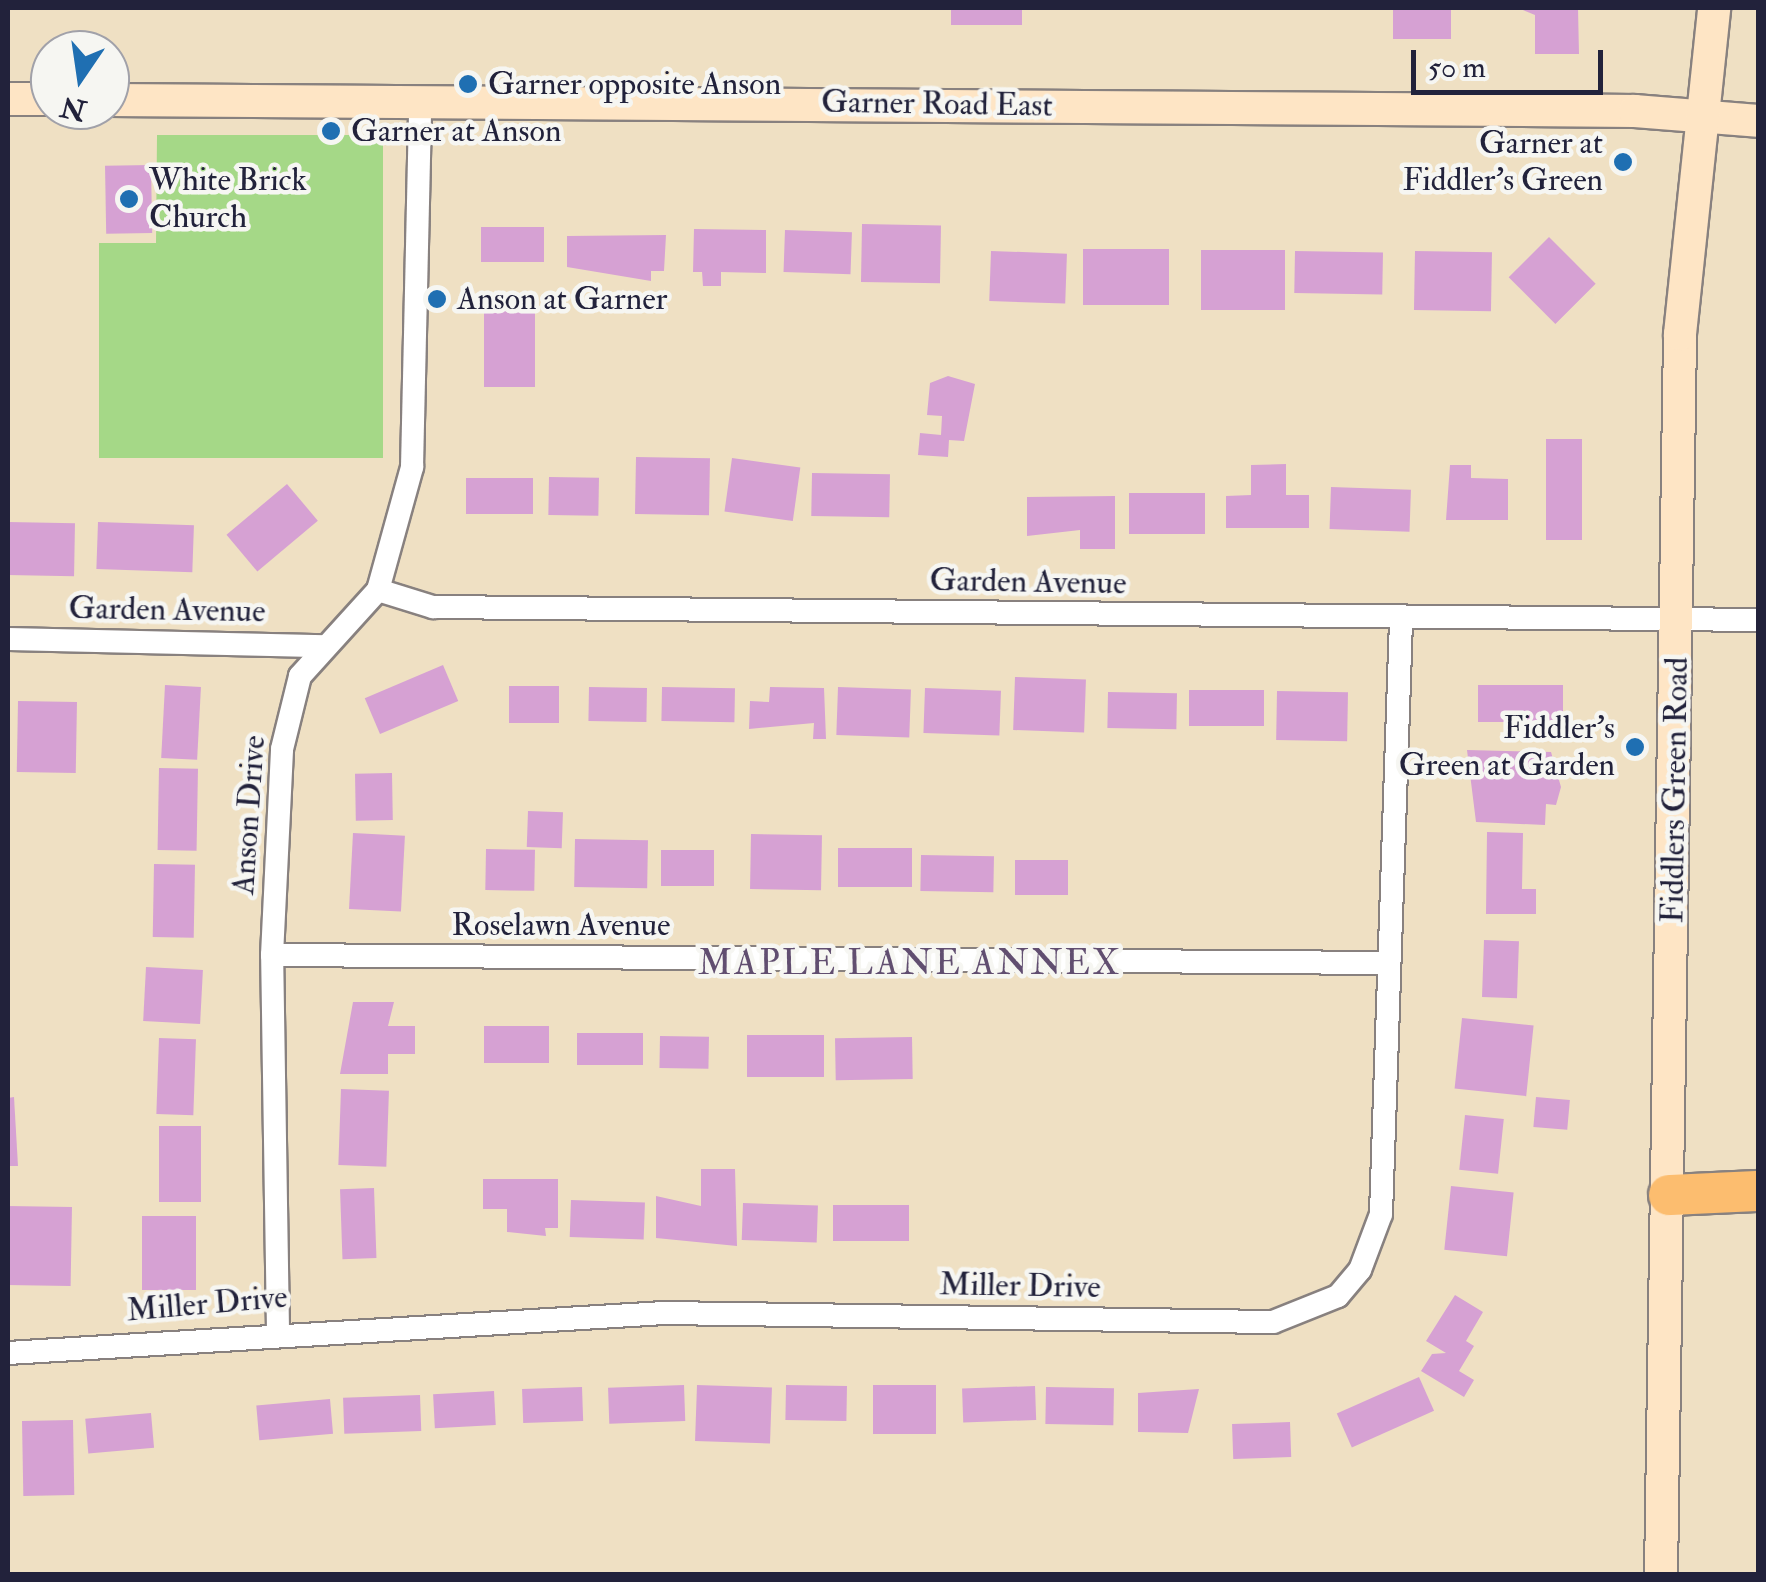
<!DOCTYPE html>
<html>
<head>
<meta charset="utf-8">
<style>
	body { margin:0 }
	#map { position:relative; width:1766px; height:1582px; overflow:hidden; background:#efe0c3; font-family:"IM FELL Double Pica",serif }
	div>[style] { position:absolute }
	.green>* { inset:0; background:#a5d887 }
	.building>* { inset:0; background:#d6a1d3; transform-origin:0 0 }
	.roads { filter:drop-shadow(2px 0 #88817f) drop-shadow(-2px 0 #88817f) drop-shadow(0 2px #88817f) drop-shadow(0 -2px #88817f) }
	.minor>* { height:22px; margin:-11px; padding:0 11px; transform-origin:11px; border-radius:11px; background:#fff }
	.secondary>* { height:32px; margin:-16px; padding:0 16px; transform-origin:16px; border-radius:16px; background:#fee5c5 }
	.motorway>* { height:40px; margin:-20px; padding:0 20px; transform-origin:20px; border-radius:20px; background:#fcbd6f }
	.dots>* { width:28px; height:28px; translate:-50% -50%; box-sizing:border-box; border:5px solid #f6f6f2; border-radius:50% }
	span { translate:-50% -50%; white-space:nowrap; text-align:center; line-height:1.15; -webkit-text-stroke:9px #f6f6f2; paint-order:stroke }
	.poi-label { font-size:32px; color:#22223b }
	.left { translate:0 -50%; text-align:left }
	.right { translate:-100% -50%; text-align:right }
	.street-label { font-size:32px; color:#22223b }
	.neighbourhood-label { font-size:35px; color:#614e70; letter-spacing:2.5px }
	.frame { position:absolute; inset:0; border:10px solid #22223b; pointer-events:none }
	.north { position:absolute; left:30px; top:30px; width:100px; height:100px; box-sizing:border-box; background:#f6f6f2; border:2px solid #a1a1a9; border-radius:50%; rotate:193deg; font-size:28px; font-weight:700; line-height:40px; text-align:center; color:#22223b }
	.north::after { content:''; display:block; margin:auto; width:35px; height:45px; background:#1f6fb2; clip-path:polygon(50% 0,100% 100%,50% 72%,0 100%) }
	.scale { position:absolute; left:1411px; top:50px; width:192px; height:45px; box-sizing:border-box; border:5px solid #22223b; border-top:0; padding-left:12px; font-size:30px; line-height:35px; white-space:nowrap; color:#22223b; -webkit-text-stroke:8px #f6f6f2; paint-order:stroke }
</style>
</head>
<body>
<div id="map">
	<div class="green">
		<i style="clip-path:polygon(157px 135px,383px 135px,383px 458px,99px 458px,99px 243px,156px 243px)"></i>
	</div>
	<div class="building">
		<i style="left:951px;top:8px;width:71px;height:17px"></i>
		<i style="left:1393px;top:8px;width:58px;height:31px"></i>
		<i style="clip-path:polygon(1518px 8px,1578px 8px,1579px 54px,1535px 54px,1535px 15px)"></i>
		<i style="left:151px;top:165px;width:68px;height:46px;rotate:89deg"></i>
		<i style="left:862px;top:224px;width:79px;height:58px;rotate:1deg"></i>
		<i style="left:544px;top:227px;width:35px;height:63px;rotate:90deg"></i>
		<i style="clip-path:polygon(694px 229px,766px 230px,766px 273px,721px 272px,721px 286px,703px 286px,702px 272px,693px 272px)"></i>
		<i style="left:785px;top:230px;width:67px;height:42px;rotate:2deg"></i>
		<i style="clip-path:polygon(666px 235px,664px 271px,651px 271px,651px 281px,567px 267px,567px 236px)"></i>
		<i style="left:1549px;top:237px;width:66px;height:57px;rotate:45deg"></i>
		<i style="left:1083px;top:249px;width:86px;height:56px"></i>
		<i style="left:1285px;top:250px;width:60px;height:84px;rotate:90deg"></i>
		<i style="left:991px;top:251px;width:76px;height:50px;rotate:2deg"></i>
		<i style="left:1295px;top:251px;width:88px;height:42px;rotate:1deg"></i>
		<i style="left:1415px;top:251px;width:77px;height:59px;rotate:1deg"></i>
		<i style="left:484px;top:304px;width:51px;height:83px"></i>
		<i style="clip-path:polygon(948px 376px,975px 384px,964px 441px,949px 440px,948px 457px,918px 455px,920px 433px,941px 435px,942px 416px,927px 415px,930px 383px)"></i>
		<i style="left:1546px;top:439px;width:36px;height:101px"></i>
		<i style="left:636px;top:457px;width:74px;height:57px;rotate:1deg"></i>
		<i style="left:732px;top:458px;width:69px;height:54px;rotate:8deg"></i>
		<i style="clip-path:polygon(1286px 464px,1286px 495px,1309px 495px,1309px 528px,1226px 528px,1226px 496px,1251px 495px,1251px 465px)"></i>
		<i style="clip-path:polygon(1450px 465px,1471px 465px,1471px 478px,1508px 479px,1508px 520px,1446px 520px)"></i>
		<i style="left:812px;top:473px;width:78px;height:43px;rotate:1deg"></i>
		<i style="left:549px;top:477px;width:50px;height:38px;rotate:1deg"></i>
		<i style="left:466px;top:478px;width:67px;height:36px"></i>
		<i style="left:287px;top:484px;width:48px;height:79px;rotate:50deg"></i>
		<i style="left:1331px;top:487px;width:80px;height:42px;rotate:2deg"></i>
		<i style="left:1129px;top:493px;width:76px;height:41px"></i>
		<i style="clip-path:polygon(1115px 496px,1115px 549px,1080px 549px,1080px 530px,1027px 536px,1027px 497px)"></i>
		<i style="left:8px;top:522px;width:67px;height:53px;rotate:1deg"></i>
		<i style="left:98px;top:522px;width:96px;height:47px;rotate:2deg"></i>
		<i style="left:443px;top:665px;width:39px;height:85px;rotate:67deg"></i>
		<i style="left:1015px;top:677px;width:71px;height:53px;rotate:2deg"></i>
		<i style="left:165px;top:685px;width:36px;height:73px;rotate:3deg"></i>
		<i style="left:1478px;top:685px;width:85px;height:37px"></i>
		<i style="left:509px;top:686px;width:50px;height:37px"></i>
		<i style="left:589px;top:687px;width:58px;height:34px;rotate:1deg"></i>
		<i style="left:662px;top:687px;width:73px;height:34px;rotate:1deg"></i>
		<i style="clip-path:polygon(770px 687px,824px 688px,826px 739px,813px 739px,814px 723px,749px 729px,750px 701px,769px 702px)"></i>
		<i style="left:838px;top:687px;width:73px;height:48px;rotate:2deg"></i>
		<i style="left:925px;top:688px;width:76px;height:45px;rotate:2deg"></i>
		<i style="left:1189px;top:690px;width:75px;height:36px"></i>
		<i style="left:1277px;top:691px;width:71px;height:49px;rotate:1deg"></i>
		<i style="left:1108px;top:692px;width:69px;height:36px;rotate:1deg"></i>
		<i style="left:18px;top:701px;width:59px;height:71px;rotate:1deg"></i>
		<i style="clip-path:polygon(1467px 750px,1551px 752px,1561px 787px,1556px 805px,1546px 804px,1545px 825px,1476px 822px)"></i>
		<i style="left:159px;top:768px;width:39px;height:82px;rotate:1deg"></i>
		<i style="left:392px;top:773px;width:47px;height:37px;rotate:89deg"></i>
		<i style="left:528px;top:811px;width:35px;height:36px;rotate:2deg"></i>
		<i style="clip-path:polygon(1487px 832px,1523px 833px,1522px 889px,1536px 889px,1536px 914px,1486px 914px)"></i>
		<i style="left:353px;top:833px;width:52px;height:76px;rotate:3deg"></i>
		<i style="left:751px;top:834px;width:71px;height:55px;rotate:1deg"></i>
		<i style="left:575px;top:839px;width:73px;height:48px;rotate:1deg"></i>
		<i style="left:838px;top:848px;width:74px;height:39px"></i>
		<i style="left:486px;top:849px;width:49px;height:41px;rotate:1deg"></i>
		<i style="left:661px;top:850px;width:53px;height:36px"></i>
		<i style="left:921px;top:855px;width:73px;height:36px;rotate:1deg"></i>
		<i style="left:1015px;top:860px;width:53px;height:35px"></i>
		<i style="left:154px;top:864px;width:41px;height:73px;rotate:1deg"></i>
		<i style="left:1484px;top:940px;width:35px;height:57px;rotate:2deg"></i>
		<i style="left:146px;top:967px;width:57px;height:54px;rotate:3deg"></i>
		<i style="clip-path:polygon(353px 1002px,394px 1002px,388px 1026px,415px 1026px,415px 1054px,388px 1054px,388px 1074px,340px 1074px)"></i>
		<i style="left:1462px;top:1018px;width:72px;height:71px;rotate:6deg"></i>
		<i style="left:484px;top:1026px;width:65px;height:37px"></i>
		<i style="left:577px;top:1033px;width:66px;height:32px"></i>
		<i style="left:747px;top:1035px;width:77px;height:42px"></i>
		<i style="left:660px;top:1036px;width:49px;height:32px;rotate:1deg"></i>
		<i style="left:912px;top:1037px;width:42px;height:77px;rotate:89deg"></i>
		<i style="left:159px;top:1038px;width:37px;height:76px;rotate:2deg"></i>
		<i style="left:341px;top:1089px;width:48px;height:76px;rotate:2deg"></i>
		<i style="clip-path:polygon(14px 1097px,18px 1166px,8px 1166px,8px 1098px)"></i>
		<i style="left:1536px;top:1097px;width:34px;height:30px;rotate:5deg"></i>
		<i style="left:1465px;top:1115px;width:39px;height:55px;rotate:6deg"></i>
		<i style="left:159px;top:1126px;width:42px;height:76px"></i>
		<i style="clip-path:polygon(701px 1169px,735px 1169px,737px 1246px,656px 1238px,656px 1196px,701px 1206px)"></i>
		<i style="clip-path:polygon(483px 1179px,558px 1179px,558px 1228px,545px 1228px,546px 1236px,507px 1232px,507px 1209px,483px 1209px)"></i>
		<i style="left:1451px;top:1186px;width:63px;height:64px;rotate:6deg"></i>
		<i style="left:374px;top:1188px;width:70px;height:34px;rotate:88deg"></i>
		<i style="left:571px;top:1200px;width:74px;height:37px;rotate:2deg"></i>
		<i style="left:743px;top:1203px;width:75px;height:37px;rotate:2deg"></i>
		<i style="left:833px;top:1205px;width:76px;height:36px"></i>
		<i style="left:8px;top:1206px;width:64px;height:79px;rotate:1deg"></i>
		<i style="left:142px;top:1216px;width:54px;height:74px"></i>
		<i style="clip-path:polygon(1455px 1295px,1483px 1312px,1466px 1341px,1474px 1346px,1459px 1371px,1474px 1380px,1464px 1397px,1421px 1371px,1432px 1354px,1446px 1353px,1426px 1341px)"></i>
		<i style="left:1419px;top:1377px;width:37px;height:90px;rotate:66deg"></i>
		<i style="left:684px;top:1385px;width:36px;height:76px;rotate:88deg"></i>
		<i style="left:697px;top:1385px;width:75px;height:56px;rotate:2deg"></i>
		<i style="left:786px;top:1385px;width:61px;height:35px;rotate:1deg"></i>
		<i style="left:873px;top:1385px;width:63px;height:49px"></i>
		<i style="left:1035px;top:1386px;width:34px;height:73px;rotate:88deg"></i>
		<i style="left:582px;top:1387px;width:34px;height:60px;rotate:88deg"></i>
		<i style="left:1046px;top:1387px;width:68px;height:37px;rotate:1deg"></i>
		<i style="clip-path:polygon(1199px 1389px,1188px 1433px,1138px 1432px,1138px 1393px)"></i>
		<i style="left:494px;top:1391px;width:34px;height:61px;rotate:87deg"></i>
		<i style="left:420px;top:1395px;width:36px;height:77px;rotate:88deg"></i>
		<i style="left:330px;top:1399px;width:35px;height:74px;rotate:85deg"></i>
		<i style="left:151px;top:1413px;width:35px;height:66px;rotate:85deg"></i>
		<i style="left:73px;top:1420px;width:75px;height:51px;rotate:89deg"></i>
		<i style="left:1290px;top:1422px;width:35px;height:58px;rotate:88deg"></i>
	</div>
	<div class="roads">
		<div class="minor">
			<i style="left:378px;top:590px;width:58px;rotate:17.2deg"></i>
			<i style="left:433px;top:607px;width:1325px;rotate:0.56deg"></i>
			<i style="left:8px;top:639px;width:317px;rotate:1.3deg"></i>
			<i style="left:272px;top:955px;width:1117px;rotate:0.41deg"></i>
			<i style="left:278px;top:1330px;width:375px;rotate:-90.9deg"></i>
			<i style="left:272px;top:955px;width:206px;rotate:-87.2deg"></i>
			<i style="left:282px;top:749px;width:75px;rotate:-76.1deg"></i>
			<i style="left:300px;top:676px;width:116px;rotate:-47.8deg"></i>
			<i style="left:378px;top:590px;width:128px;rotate:-74.5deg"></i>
			<i style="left:412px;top:467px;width:365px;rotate:-88.7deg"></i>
			<i style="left:8px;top:1353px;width:657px;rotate:-3.49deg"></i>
			<i style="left:664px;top:1313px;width:609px;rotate:0.85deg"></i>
			<i style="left:1273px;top:1322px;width:70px;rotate:-21.8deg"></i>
			<i style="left:1338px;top:1296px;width:34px;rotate:-50deg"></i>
			<i style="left:1360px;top:1270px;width:60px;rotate:-69.4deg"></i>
			<i style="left:1381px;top:1214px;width:595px;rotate:-88.07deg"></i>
		</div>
		<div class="secondary">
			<i style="left:8px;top:99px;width:42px"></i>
			<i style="left:110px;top:100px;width:1525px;rotate:0.41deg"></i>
			<i style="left:1635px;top:111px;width:123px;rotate:4.6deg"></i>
			<i style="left:1661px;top:1574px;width:1240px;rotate:-89.12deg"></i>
			<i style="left:1680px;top:334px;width:328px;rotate:-84deg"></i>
		</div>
		<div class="motorway">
			<i style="left:1669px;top:1195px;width:89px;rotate:-2.6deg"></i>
		</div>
	</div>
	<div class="dots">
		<i style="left:468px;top:84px;background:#1f6fb2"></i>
		<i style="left:331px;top:131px;background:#1f6fb2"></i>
		<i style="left:1623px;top:162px;background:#1f6fb2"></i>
		<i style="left:129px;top:199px;background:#1f6fb2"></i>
		<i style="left:437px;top:299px;background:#1f6fb2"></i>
		<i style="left:1635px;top:747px;background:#1f6fb2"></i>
	</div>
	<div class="poi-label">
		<span class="left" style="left:488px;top:84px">Garner opposite Anson</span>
		<span class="left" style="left:351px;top:131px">Garner at Anson</span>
		<span class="right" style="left:1603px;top:162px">Garner at<br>Fiddler's Green</span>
		<span class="left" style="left:149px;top:199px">White Brick<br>Church</span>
		<span class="left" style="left:457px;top:299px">Anson at Garner</span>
		<span class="right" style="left:1615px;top:747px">Fiddler's<br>Green at Garden</span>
	</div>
	<div class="street-label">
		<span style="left:937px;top:104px;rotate:1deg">Garner Road East</span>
		<span style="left:1028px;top:582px;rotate:1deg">Garden Avenue</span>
		<span style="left:167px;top:610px;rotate:1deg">Garden Avenue</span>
		<span style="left:1675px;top:790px;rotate:-89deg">Fiddlers Green Road</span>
		<span style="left:249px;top:815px;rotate:-86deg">Anson Drive</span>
		<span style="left:561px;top:925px">Roselawn Avenue</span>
		<span style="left:1020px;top:1286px;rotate:1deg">Miller Drive</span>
		<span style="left:207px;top:1304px;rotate:-5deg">Miller Drive</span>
	</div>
	<div class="neighbourhood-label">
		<span style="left:910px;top:963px">MAPLE LANE ANNEX</span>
	</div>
	<div class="frame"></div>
	<div class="north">N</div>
	<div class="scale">50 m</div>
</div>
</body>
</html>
